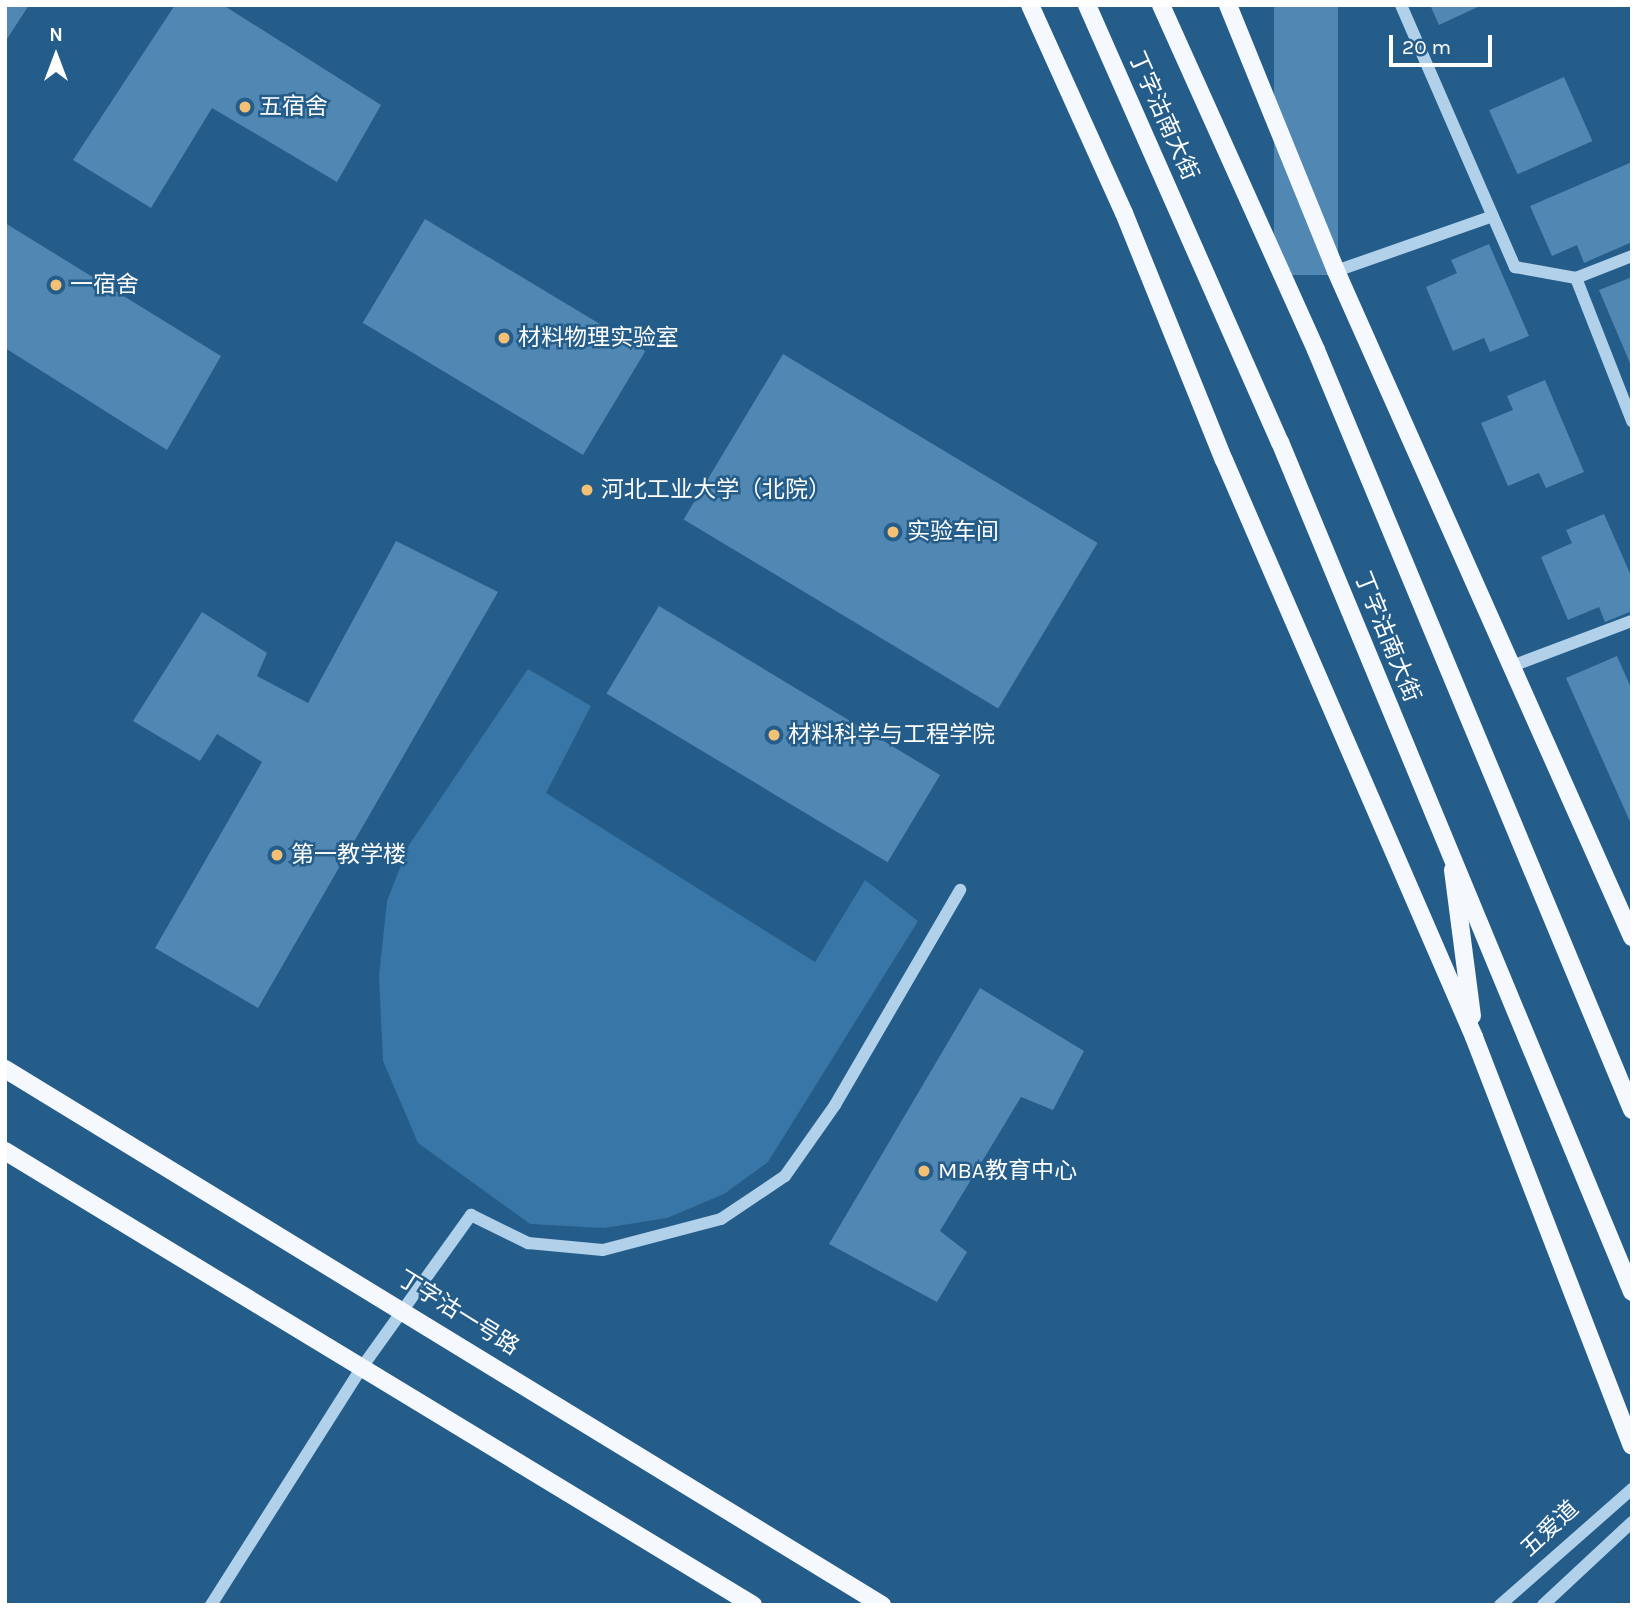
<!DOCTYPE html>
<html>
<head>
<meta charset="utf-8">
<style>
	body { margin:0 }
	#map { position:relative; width:1637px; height:1610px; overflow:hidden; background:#245c8a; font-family:Karla,"Noto Sans SC",sans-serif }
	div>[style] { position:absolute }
	.green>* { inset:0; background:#3876a7 }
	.building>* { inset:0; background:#5087b3; transform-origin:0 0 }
	.minor>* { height:12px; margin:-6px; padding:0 6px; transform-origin:6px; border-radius:6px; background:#b1d1ea }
	.major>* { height:18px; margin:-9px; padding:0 9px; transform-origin:9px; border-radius:9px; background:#f5f9fe }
	.dots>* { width:19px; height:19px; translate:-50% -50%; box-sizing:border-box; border:4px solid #245c8a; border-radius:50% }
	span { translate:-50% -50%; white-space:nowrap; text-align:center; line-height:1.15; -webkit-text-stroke:5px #245c8a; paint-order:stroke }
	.poi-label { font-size:23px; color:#fff }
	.left { translate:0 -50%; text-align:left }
	.street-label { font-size:23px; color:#fff }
	.frame { position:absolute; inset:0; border:7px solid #fff; pointer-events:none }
	.north { position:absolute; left:21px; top:21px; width:70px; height:70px; -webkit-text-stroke:5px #245c8a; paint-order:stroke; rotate:0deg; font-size:19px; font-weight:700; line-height:28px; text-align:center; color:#fff }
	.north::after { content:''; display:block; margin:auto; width:24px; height:32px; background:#fff; clip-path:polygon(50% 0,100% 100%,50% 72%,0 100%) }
	.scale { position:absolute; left:1389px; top:35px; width:103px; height:32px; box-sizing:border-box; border:4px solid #fff; border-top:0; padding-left:9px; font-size:21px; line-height:24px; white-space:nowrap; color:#fff; -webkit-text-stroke:5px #245c8a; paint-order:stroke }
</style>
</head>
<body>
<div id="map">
	<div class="green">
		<i style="clip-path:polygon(528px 669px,591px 706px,546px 793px,815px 962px,865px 880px,918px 921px,768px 1162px,724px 1194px,667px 1218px,604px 1228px,530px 1224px,418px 1143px,383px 1061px,379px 976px,387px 901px,409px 845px)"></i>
	</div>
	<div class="building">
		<i style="clip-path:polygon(5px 5px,29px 5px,5px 42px)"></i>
		<i style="clip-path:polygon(175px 5px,223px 5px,381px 105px,337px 182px,212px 108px,151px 208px,73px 160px)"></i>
		<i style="left:1274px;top:5px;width:64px;height:270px"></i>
		<i style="clip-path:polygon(1430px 5px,1482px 5px,1439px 25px)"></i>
		<i style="left:1564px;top:77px;width:70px;height:82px;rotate:66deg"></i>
		<i style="clip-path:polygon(1632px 162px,1632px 242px,1584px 263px,1577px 245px,1552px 256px,1530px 206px)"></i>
		<i style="left:425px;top:219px;width:257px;height:121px;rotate:31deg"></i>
		<i style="clip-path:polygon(5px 223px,221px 356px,167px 450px,5px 348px)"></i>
		<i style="clip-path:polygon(1489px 244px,1529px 336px,1490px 352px,1484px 338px,1453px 351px,1426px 287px,1457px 273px,1451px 260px)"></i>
		<i style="clip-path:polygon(1632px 277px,1632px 368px,1599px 290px)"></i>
		<i style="left:783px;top:354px;width:367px;height:193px;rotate:31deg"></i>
		<i style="clip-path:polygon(1545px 380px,1584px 472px,1546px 488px,1539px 473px,1508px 486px,1481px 423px,1513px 410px,1507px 396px)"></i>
		<i style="clip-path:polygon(1604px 514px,1632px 578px,1632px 611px,1605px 622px,1599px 607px,1568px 620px,1541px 557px,1572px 543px,1566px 530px)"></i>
		<i style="clip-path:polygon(396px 541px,498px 592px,258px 1008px,155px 948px,262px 762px,217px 734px,200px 761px,133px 721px,202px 612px,267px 653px,257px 676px,308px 703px)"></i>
		<i style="left:659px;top:606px;width:328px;height:102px;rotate:31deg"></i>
		<i style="clip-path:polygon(1617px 656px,1632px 690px,1632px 826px,1566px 678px)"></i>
		<i style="clip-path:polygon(980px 988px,1084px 1051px,1053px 1110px,1021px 1097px,940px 1231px,967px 1252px,937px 1302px,829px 1244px)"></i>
	</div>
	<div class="minor">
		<i style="left:1401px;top:5px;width:286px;rotate:66.5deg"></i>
		<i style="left:1515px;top:267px;width:62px;rotate:10.2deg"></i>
		<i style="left:1632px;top:256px;width:60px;rotate:158.6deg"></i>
		<i style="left:1576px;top:278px;width:154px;rotate:68.6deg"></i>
		<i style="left:1336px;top:271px;width:166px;rotate:-19.3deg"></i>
		<i style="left:1512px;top:666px;width:128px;rotate:-20.6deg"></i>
		<i style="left:211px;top:1605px;width:278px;rotate:-57.6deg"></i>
		<i style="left:360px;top:1370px;width:191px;rotate:-54.4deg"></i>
		<i style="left:471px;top:1215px;width:64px;rotate:26.2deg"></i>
		<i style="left:528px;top:1243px;width:75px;rotate:5.3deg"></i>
		<i style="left:603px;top:1250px;width:122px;rotate:-14.7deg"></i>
		<i style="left:721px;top:1219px;width:77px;rotate:-33.9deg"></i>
		<i style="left:785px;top:1176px;width:87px;rotate:-54.8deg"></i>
		<i style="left:835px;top:1105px;width:249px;rotate:-59.8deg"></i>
		<i style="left:1500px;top:1605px;width:176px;rotate:-41.3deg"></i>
		<i style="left:1543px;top:1605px;width:122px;rotate:-43deg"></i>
	</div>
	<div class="major">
		<i style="left:1030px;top:5px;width:228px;rotate:65.7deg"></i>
		<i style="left:1124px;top:213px;width:266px;rotate:68deg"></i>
		<i style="left:1224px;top:460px;width:629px;rotate:66.57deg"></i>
		<i style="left:1474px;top:1037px;width:438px;rotate:68.9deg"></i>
		<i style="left:1087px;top:5px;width:478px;rotate:66.2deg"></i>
		<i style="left:1280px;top:442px;width:920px;rotate:67.5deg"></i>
		<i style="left:1161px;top:5px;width:378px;rotate:65.8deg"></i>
		<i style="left:1316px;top:350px;width:823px;rotate:67.42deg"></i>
		<i style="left:1228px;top:5px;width:287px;rotate:67.9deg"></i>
		<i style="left:1336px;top:271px;width:729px;rotate:66.04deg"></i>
		<i style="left:1453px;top:870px;width:147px;rotate:82.6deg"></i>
		<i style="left:5px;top:1069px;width:1028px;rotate:31.43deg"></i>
		<i style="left:5px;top:1151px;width:875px;rotate:31.26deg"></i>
	</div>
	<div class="dots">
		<i style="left:245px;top:107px;background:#f4c174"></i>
		<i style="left:56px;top:285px;background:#f4c174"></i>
		<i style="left:504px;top:338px;background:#f4c174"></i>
		<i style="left:587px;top:490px;background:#f4c174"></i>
		<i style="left:893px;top:532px;background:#f4c174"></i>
		<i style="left:774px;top:735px;background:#f4c174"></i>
		<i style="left:277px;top:855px;background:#f4c174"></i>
		<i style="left:924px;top:1171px;background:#f4c174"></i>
	</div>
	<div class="poi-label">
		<span class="left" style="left:259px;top:107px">五宿舍</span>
		<span class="left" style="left:70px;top:285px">一宿舍</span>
		<span class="left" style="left:518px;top:338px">材料物理实验室</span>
		<span class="left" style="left:601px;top:490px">河北工业大学（北院）</span>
		<span class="left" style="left:907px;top:532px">实验车间</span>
		<span class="left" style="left:788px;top:735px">材料科学与工程学院</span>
		<span class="left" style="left:291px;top:855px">第一教学楼</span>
		<span class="left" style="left:938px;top:1171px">MBA教育中心</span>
	</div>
	<div class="street-label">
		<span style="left:1163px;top:116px;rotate:66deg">丁字沽南大街</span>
		<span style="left:1387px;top:637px;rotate:68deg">丁字沽南大街</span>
		<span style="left:458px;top:1313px;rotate:32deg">丁字沽一号路</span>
		<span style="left:1550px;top:1529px;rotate:-43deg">五爱道</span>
	</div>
	<div class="frame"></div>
	<div class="north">N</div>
	<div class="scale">20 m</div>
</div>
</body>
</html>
